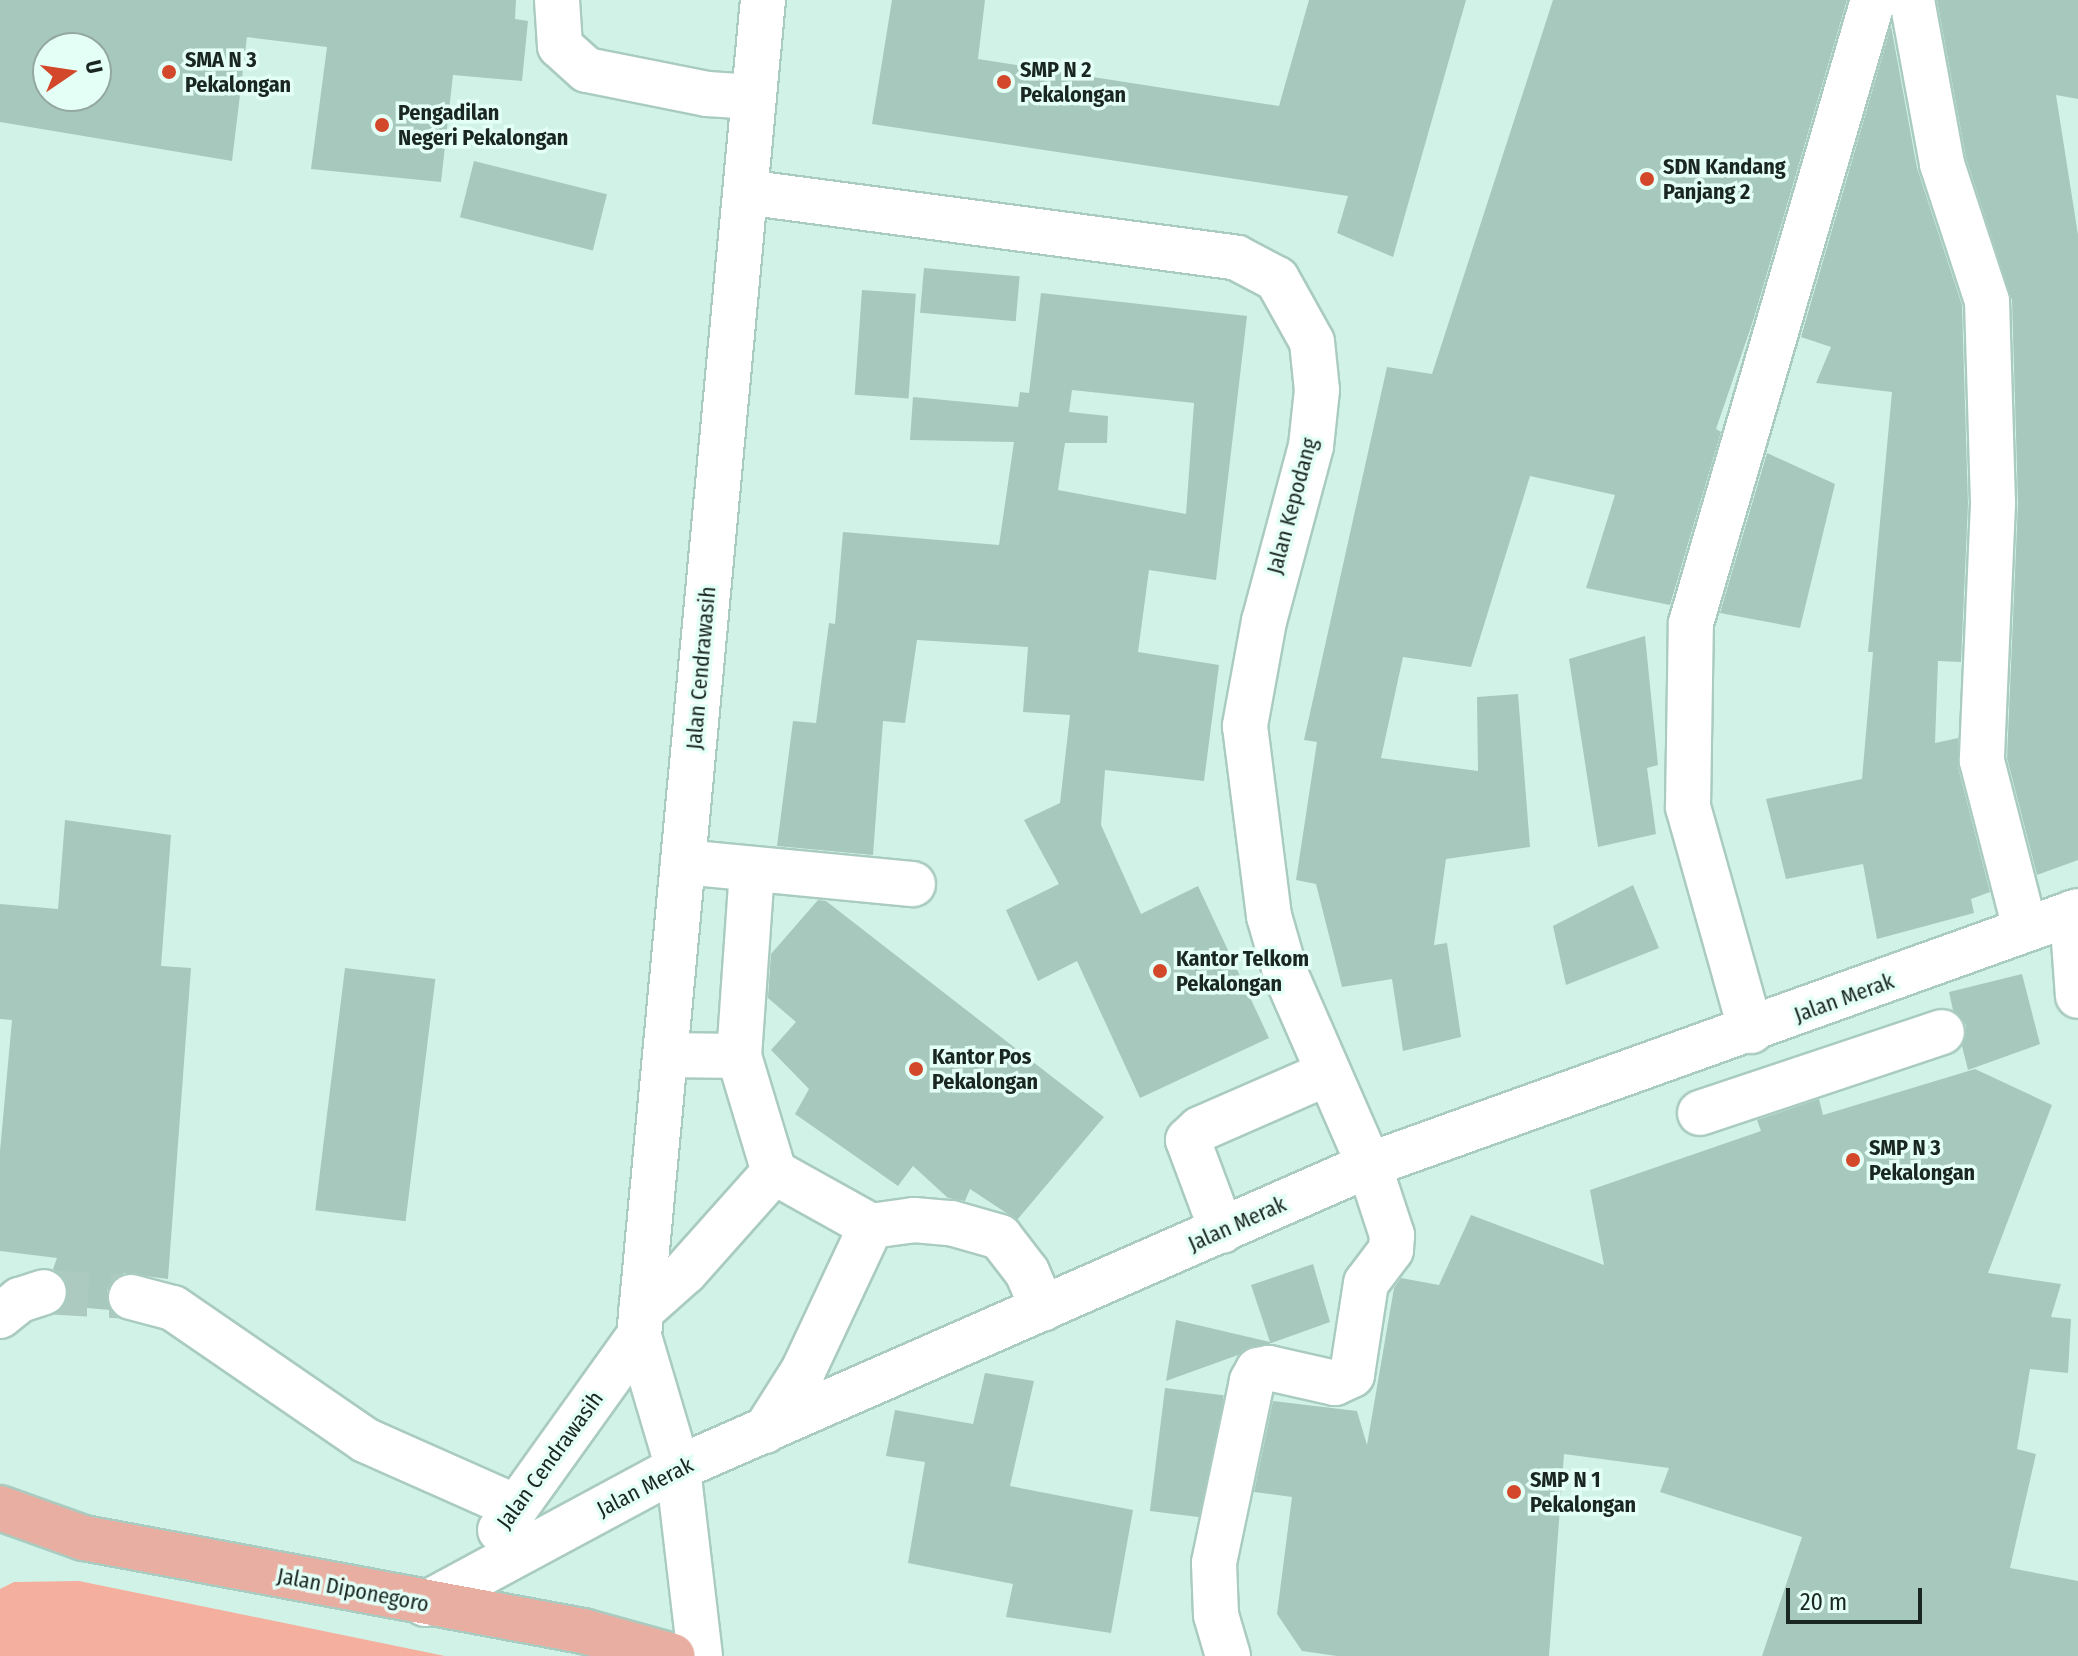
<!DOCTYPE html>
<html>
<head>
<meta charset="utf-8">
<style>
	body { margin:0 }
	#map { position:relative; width:2078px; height:1656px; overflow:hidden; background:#d1f3e7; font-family:"Fira Sans Condensed",sans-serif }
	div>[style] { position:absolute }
	.green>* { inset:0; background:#f5af9e }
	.building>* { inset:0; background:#a7c8bd; transform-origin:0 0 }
	.minor-tunnel>* { height:44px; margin-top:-22px; transform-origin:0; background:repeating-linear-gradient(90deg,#accac0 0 44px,transparent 0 66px) }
	.roads { filter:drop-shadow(2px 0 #aacbc0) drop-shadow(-2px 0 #aacbc0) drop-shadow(0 2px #aacbc0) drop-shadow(0 -2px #aacbc0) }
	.minor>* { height:44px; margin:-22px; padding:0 22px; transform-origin:22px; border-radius:22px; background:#fff }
	.major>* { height:44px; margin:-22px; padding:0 22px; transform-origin:22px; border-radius:22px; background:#e8aea1 }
	.dots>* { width:22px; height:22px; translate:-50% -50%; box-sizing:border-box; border:4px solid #e4fff5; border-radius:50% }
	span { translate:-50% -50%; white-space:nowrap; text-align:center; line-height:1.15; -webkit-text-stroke:7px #e4fff5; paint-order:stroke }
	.poi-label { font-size:22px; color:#192622; font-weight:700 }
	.left { translate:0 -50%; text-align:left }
	.street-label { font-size:22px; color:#192622 }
	.north { position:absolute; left:32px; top:32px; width:80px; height:80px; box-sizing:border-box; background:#e4fff5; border:2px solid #93a8a1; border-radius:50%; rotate:77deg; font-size:22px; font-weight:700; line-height:32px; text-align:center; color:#192622 }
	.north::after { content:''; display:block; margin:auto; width:28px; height:36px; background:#d3482b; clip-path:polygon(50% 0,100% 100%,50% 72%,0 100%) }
	.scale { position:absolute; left:1786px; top:1588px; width:136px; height:36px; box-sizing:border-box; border:4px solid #192622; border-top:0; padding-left:10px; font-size:24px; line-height:28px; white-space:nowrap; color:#192622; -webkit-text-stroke:6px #e4fff5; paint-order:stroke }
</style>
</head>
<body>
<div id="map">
	<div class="green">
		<i style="clip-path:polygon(79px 1581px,445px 1656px,0 1656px,0 1589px,14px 1582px)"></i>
	</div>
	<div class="building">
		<i style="clip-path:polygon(evenodd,0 0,516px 0,515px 19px,528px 21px,522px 81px,453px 75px,441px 182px,311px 169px,327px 47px,247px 37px,232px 161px,0 122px,0 0,48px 48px,96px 48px,96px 96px,48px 96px,48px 48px)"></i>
		<i style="clip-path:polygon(892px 0,985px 0,978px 59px,1279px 106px,1309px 0,1466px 0,1393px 257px,1337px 233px,1348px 196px,872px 124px)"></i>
		<i style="clip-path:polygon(1553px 0,1847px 0,1753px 321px,1716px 429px,1721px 432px,1670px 605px,1586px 588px,1615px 495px,1530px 476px,1471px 667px,1403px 657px,1381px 758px,1478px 771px,1477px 697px,1518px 694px,1530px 847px,1446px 859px,1434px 945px,1447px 943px,1461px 1037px,1403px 1051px,1392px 979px,1342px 987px,1316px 884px,1296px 880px,1317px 742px,1304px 740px,1387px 367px,1432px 374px)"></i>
		<i style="clip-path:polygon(1937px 0,2078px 0,2078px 99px,2056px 95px,2078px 235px,2078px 860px,2037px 875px,2007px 758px,2018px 503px,2012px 300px,1966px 158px)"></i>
		<i style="clip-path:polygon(1891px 26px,1917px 168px,1962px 305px,1968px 504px,1961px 662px,1938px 661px,1935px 743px,1958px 738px,1958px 767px,1990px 892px,1971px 899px,1974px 913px,1877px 939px,1863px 864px,1786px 879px,1766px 799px,1862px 779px,1873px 652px,1868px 652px,1892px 392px,1816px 383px,1831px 347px,1801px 337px)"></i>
		<i style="left:474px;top:161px;width:137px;height:58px;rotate:14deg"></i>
		<i style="left:924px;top:268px;width:96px;height:45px;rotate:5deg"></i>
		<i style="left:862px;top:290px;width:54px;height:105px;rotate:4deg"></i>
		<i style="clip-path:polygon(evenodd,1041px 293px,1247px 316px,1216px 580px,1149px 570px,1138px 652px,1219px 665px,1204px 781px,1105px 770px,1101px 825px,1141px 914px,1198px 886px,1269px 1038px,1140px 1098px,1077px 961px,1038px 981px,1006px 910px,1059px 884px,1024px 820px,1060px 803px,1070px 715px,1023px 712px,1028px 647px,917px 640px,905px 723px,883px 721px,873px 855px,777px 846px,793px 721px,816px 723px,829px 623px,835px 624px,843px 532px,999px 545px,1014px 442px,910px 440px,913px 397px,1018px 407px,1020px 392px,1029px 393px,1041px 293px,1072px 390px,1194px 403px,1186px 514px,1058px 490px,1065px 443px,1107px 443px,1108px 416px,1069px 412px,1072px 390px)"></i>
		<i style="clip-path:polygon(1767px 453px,1835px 484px,1800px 628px,1720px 613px)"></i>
		<i style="clip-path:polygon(1645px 636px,1658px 765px,1647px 768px,1656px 834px,1598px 847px,1569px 659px)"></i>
		<i style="clip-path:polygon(65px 820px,171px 835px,161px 966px,191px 968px,168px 1279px,124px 1273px,107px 1290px,110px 1310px,64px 1306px,68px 1285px,53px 1269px,57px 1258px,0 1251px,0 1151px,12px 1020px,0 1019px,0 904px,58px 909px)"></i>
		<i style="clip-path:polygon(1633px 885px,1659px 948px,1566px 985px,1553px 926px)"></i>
		<i style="clip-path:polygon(818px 900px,826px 901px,1104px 1117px,1017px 1220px,970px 1189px,965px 1201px,948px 1198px,913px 1166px,898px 1186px,795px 1114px,809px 1089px,771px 1050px,796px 1022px,768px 998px,771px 954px)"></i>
		<i style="left:345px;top:968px;width:91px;height:244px;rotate:7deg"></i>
		<i style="clip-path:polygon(2022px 974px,2040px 1044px,1968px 1070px,1962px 1046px,1966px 1025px,1953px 1010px,1949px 992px)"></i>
		<i style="clip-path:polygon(1975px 1069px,2052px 1105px,1988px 1273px,2061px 1284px,2051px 1317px,2071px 1319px,2068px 1373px,2030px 1369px,2017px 1449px,2036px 1454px,2010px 1568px,2078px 1581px,2078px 1656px,1762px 1656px,1802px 1537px,1660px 1492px,1669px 1468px,1564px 1454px,1549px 1656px,1337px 1656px,1302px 1651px,1277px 1614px,1292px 1497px,1254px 1492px,1273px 1401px,1357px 1411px,1367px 1445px,1394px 1288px,1401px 1278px,1439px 1285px,1471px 1215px,1604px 1265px,1590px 1190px,1761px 1131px,1757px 1120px,1819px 1099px,1823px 1115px)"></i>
		<i style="clip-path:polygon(1313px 1264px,1330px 1322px,1166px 1381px,1176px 1320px,1270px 1342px,1251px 1285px)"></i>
		<i style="clip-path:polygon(985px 1373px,1034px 1381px,1010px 1486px,1133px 1510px,1111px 1633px,1006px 1617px,1013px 1584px,908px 1563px,925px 1462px,886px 1456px,895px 1410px,973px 1424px)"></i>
		<i style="left:1165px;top:1388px;width:59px;height:124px;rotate:7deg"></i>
	</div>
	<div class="minor-tunnel">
		<i style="left:44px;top:1292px;width:87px;rotate:3.3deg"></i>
	</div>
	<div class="roads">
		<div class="minor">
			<i style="left:557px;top:0;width:46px;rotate:86.3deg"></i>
			<i style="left:560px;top:46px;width:36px;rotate:42deg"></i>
			<i style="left:587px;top:70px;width:122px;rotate:11.3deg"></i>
			<i style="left:707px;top:94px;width:47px;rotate:3.7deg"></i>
			<i style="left:1912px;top:0;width:167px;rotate:79.6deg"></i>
			<i style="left:1942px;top:164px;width:144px;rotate:71.8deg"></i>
			<i style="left:1987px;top:301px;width:203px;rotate:88.3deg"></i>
			<i style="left:1993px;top:504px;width:257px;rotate:92.5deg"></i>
			<i style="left:1982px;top:761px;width:173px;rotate:75.6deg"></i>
			<i style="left:745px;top:192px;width:496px;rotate:7.6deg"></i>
			<i style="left:1237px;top:258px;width:45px;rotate:27.7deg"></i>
			<i style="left:1277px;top:279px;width:72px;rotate:60.9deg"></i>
			<i style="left:1312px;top:342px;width:48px;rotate:84.1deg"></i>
			<i style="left:1317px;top:390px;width:56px;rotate:96.1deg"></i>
			<i style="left:1311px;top:446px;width:181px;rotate:105deg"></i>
			<i style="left:1264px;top:621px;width:107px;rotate:100.3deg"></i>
			<i style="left:1245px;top:726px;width:192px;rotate:82.8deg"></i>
			<i style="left:1269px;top:916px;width:61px;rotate:73.9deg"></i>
			<i style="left:1286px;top:975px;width:207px;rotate:66.4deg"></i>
			<i style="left:1369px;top:1165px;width:74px;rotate:71.8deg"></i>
			<i style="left:1392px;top:1235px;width:15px;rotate:94deg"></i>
			<i style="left:1391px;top:1250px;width:41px;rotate:127.1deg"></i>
			<i style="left:1366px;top:1283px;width:93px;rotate:98.7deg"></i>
			<i style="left:1352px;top:1375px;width:19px;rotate:155deg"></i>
			<i style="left:1335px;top:1383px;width:68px;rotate:-167.2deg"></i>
			<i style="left:1269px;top:1368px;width:11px;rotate:170deg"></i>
			<i style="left:1258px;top:1370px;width:13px;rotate:119deg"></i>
			<i style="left:1252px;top:1381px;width:186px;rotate:101.8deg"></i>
			<i style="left:1214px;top:1563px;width:52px;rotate:87.8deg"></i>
			<i style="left:1216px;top:1615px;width:43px;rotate:73.7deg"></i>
			<i style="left:683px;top:862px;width:231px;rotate:5.5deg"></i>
			<i style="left:2072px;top:913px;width:83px;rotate:85.9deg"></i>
			<i style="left:1751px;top:1031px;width:233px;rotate:-105.7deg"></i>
			<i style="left:1688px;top:807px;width:184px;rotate:-89.1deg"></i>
			<i style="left:1691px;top:623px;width:649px;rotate:-73.72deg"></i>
			<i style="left:665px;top:1055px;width:74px;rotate:0.8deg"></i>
			<i style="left:739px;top:1056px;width:187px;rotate:-86deg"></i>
			<i style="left:739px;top:1056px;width:121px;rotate:73.2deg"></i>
			<i style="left:1700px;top:1113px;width:255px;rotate:-18.5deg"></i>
			<i style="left:871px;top:1226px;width:43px;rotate:-7.9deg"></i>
			<i style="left:914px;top:1220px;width:37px;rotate:5deg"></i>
			<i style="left:951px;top:1223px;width:51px;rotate:15.9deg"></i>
			<i style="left:1000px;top:1237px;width:44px;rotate:52.4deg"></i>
			<i style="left:1027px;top:1272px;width:40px;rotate:66.6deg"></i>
			<i style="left:1222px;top:1231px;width:97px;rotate:-110.5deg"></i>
			<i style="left:1188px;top:1140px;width:16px;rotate:-43deg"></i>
			<i style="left:1200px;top:1129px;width:137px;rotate:-23.6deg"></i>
			<i style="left:131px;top:1297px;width:43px;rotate:14.7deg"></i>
			<i style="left:173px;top:1308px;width:233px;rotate:34.5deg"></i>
			<i style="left:365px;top:1440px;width:165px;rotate:23.9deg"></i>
			<i style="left:641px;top:1311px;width:59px;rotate:-41.6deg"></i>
			<i style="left:685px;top:1272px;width:134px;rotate:-48.3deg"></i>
			<i style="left:774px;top:1172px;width:111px;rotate:29.1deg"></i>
			<i style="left:871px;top:1226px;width:160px;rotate:115.1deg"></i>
			<i style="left:803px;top:1371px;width:71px;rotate:122.3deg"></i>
			<i style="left:0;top:1316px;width:26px;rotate:-39deg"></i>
			<i style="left:20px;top:1300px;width:25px;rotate:-18deg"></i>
			<i style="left:500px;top:1530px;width:239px;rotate:-54.4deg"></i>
			<i style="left:425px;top:1604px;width:287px;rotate:-28.3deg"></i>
			<i style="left:678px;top:1468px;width:755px;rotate:-23.68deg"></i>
			<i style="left:1369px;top:1165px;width:753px;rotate:-19.71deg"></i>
			<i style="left:700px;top:1656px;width:189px;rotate:-96.7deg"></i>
			<i style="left:678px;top:1468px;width:138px;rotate:-106.5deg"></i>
			<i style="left:639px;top:1336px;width:1342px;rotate:-84.7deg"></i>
		</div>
		<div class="major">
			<i style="left:0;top:1508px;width:89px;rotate:19.7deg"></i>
			<i style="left:84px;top:1538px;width:508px;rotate:10.56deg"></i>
			<i style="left:583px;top:1631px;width:93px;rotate:15.5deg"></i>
		</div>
	</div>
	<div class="dots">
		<i style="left:169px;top:72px;background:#d3482b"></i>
		<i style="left:1004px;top:82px;background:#d3482b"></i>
		<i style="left:382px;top:125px;background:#d3482b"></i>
		<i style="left:1647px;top:179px;background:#d3482b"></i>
		<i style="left:1160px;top:971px;background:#d3482b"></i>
		<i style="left:916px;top:1069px;background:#d3482b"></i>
		<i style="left:1853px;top:1160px;background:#d3482b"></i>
		<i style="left:1514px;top:1492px;background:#d3482b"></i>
	</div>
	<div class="poi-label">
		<span class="left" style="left:185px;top:72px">SMA N 3<br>Pekalongan</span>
		<span class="left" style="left:1020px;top:82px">SMP N 2<br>Pekalongan</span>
		<span class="left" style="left:398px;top:125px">Pengadilan<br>Negeri Pekalongan</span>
		<span class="left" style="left:1663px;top:179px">SDN Kandang<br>Panjang 2</span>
		<span class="left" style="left:1176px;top:971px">Kantor Telkom<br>Pekalongan</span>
		<span class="left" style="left:932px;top:1069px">Kantor Pos<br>Pekalongan</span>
		<span class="left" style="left:1869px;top:1160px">SMP N 3<br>Pekalongan</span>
		<span class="left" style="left:1530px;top:1492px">SMP N 1<br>Pekalongan</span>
	</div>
	<div class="street-label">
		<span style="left:1292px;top:506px;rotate:-75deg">Jalan Kepodang</span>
		<span style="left:701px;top:668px;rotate:-85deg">Jalan Cendrawasih</span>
		<span style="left:1844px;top:998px;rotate:-20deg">Jalan Merak</span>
		<span style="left:1237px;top:1224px;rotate:-24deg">Jalan Merak</span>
		<span style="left:550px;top:1460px;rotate:-54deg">Jalan Cendrawasih</span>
		<span style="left:645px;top:1487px;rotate:-27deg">Jalan Merak</span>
		<span style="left:353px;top:1590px;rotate:11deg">Jalan Diponegoro</span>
	</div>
	<div class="north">U</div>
	<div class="scale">20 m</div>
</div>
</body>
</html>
